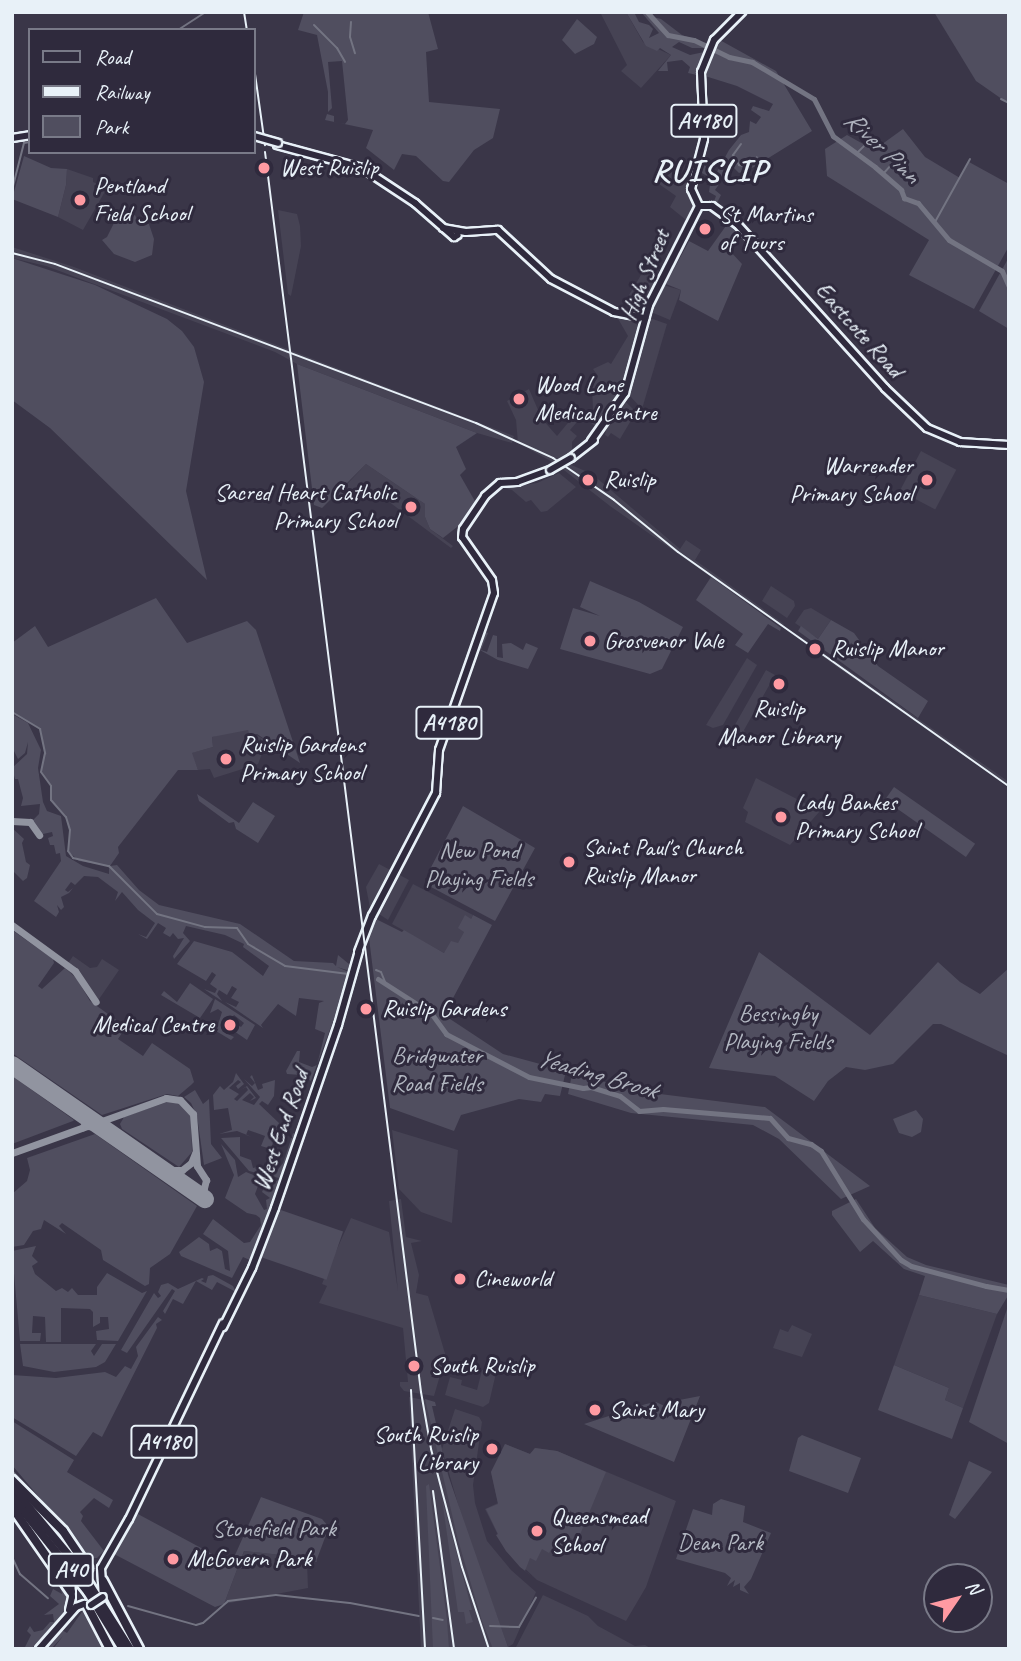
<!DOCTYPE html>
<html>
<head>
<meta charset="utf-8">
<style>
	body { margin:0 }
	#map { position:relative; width:1021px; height:1661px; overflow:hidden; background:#3a3648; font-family:Caveat,sans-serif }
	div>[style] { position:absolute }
	.built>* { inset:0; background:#464354; transform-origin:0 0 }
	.green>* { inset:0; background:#504e5f; transform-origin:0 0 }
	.stream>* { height:2px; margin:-1px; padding:0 1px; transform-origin:1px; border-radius:1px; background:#737482 }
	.river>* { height:5px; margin:-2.5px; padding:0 2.5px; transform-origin:2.5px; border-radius:2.5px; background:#737482 }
	.taxiway>* { height:7px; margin:-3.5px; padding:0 3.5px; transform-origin:3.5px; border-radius:3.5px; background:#9194a0 }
	.runway>* { height:18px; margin:-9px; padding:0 9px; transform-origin:9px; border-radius:9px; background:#9194a0 }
	.roads { filter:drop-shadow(2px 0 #e8f1f8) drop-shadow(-2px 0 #e8f1f8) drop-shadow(0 2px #e8f1f8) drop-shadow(0 -2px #e8f1f8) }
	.major>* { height:6px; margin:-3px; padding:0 3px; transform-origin:3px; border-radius:3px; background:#2f2a3d }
	.highway>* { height:8px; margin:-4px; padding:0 4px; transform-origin:4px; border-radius:4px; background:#2f2a3d }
	.rail>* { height:2px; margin:-1px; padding:0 1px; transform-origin:1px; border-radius:1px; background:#e8f1f8 }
	.bridges { filter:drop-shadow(2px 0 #e8f1f8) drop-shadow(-2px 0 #e8f1f8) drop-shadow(0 2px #e8f1f8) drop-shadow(0 -2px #e8f1f8) }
	.major-bridge>* { height:6px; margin:-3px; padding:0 3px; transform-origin:3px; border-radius:3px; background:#2f2a3d }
	.dots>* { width:19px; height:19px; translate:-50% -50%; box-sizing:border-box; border:4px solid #2f2a3d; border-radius:50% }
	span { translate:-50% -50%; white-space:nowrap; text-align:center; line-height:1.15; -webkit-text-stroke:6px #2f2a3d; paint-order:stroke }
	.shield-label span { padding:2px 5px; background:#2f2a3d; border:2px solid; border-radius:5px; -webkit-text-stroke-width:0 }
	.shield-label { font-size:23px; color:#e8f1f8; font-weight:700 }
	.poi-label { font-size:24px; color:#e8f1f8 }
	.left { translate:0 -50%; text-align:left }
	.right { translate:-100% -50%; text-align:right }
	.street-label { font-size:24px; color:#e8f1f8 }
	.park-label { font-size:24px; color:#b3b8c2 }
	.water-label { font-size:26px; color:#aeb2bd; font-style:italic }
	.district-label { font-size:32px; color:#e8f1f8; font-weight:700; letter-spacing:2px }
	.frame { position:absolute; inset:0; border:14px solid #e8f1f8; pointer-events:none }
	.legend { position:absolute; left:28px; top:28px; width:228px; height:126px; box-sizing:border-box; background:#2f2a3d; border:2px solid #797a88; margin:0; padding:9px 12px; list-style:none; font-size:21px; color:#e8f1f8 }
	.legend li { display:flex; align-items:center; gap:14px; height:35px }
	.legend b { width:35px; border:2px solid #797a88 }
	.north { position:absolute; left:923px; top:1563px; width:70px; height:70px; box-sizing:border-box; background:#2f2a3d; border:2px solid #797a88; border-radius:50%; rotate:55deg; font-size:19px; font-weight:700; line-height:28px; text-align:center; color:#e8f1f8 }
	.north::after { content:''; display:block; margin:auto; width:24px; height:32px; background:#ff9aa2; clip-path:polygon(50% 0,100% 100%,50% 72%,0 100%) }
</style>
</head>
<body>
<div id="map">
	<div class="built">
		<i style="clip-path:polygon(600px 12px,626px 12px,643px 42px,671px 55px,641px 88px,621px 71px,627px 65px)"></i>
		<i style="clip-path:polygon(676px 167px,685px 180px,694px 207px,686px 220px,670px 207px,676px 196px,659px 184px)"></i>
		<i style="clip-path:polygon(67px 169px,93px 178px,93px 182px,107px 188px,83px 230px,58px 217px,66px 185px)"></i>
		<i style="clip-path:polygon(278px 210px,297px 214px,300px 226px,301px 246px,291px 296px,288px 294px)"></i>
		<i style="clip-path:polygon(12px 247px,74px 267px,514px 436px,512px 443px,477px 433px,297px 364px,275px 352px,46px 266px,12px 258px)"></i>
		<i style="clip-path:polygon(644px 270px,657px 279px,639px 309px,626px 310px,629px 295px)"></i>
		<i style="clip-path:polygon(663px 285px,681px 290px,670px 320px,651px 312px)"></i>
		<i style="clip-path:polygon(617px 317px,633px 319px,638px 326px,620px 392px,595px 426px,587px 420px,593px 410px,592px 387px,598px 376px,593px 369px,608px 362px,611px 364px,628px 336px)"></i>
		<i style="clip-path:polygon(650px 318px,667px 324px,642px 409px,629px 395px)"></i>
		<i style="clip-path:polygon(529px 389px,542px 419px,557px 436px,572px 418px,577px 422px,570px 430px,577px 436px,572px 442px,572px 452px,556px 464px,518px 443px,516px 420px,507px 401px)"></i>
		<i style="clip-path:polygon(626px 402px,636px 412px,620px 439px,611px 433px,608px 437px,605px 435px,606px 430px)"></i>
		<i style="left:921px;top:451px;width:40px;height:45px;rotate:28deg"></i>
		<i style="clip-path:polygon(567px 463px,592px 474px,680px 549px,686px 540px,701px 550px,695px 560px,784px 624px,782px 627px,610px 506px,560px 467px)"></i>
		<i style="clip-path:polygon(366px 464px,425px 504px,425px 517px,430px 529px,453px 546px,451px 548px,369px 487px,359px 498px,351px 494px,333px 499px)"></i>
		<i style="clip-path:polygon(559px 473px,576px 487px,547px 511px,541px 512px,531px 500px,526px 502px,512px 490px,504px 488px,537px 483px)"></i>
		<i style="clip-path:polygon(771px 586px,794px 601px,795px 606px,787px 618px,762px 601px)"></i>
		<i style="clip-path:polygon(811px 608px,831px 620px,818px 639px,795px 623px,804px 610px)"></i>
		<i style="clip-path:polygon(795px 633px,1009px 782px,1009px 787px,837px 667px,794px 635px)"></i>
		<i style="clip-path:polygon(747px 658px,757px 665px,723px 725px,713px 728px,706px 725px)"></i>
		<i style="clip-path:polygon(766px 670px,775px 675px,744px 730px,746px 735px,739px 746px,735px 743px,732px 730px)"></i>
		<i style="clip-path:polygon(238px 729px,248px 730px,267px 741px,258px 764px,214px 778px,210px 769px,198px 770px,191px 753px,213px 747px,212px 737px)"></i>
		<i style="clip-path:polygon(756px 778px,820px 811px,790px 845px,745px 822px,748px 812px,743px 808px)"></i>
		<i style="clip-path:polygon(379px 864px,409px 880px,388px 920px,370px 908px,366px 887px)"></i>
		<i style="clip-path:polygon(413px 884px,473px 915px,458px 944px,444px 953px,392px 924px)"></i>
		<i style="clip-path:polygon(73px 956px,90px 968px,97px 967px,102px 959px,119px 970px,95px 1005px,77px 979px,65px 968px)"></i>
		<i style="clip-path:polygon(392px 1130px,458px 1150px,452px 1223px,421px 1212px,399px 1189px)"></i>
		<i style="clip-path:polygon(401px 1199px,406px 1237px,422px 1241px,411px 1243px,419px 1275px,416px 1293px,428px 1296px,449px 1367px,448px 1373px,441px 1372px,434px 1396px,404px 1391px,400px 1386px,400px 1382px,408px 1382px,403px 1328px,319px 1303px,327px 1286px,322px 1284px,327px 1271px,351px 1218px,389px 1232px,398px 1291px,389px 1201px)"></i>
		<i style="clip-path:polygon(919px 1295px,997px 1314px,963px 1408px,945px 1400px,949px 1388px,894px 1365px)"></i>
		<i style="clip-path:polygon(792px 1325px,812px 1334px,802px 1357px,773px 1348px,780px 1329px,788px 1332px)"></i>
		<i style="clip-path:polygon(482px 1370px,496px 1373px,489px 1403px,483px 1407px,445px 1395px,450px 1377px,462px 1380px,461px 1385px,477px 1390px)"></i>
		<i style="clip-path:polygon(409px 1397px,429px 1401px,494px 1649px,421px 1649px)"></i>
		<i style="clip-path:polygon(455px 1409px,479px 1417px,482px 1422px,473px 1485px,475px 1503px,487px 1541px,511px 1570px,536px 1592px,513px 1644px,508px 1647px,465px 1528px,442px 1449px)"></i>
		<i style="clip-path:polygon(505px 1444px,530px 1454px,535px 1448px,557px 1451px,676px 1501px,646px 1587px,626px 1621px,537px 1580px,506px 1551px,485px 1509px,498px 1503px,491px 1472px)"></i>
		<i style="clip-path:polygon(244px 1551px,317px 1559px,317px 1562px,307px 1562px,308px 1588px,224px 1604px)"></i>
		<i style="clip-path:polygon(543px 1595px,588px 1616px,598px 1626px,635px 1646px,645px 1645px,652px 1649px,515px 1649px)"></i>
	</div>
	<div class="green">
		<i style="clip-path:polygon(304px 12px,428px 12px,438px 49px,426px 52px,429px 102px,500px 109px,493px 138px,474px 150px,449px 182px,443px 181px,416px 156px,402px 154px,394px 170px,366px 148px,373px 130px,325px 120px,327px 114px,334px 116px,334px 122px,345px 124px,348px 120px,342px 61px,328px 62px,332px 108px,328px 112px,328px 92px,317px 35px,298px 30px)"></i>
		<i style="clip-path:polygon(626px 12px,634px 12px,639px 22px,649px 25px,653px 29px,649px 38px,659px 33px,641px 12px,653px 12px,653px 17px,661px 19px,682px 35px,709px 44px,706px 48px,692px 48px,679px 42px,672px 47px,690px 55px,704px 52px,699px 72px,701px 89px,698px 91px,697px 75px,688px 73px,690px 67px,682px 60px,667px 62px,668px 71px,658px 71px,671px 55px,660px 48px,657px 51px,646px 46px)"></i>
		<i style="clip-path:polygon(934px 12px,1009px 12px,1009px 104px,976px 81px)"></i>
		<i style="clip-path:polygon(577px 19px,597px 37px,594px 44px,575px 54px,562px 40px)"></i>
		<i style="clip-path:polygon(718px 39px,776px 71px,812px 131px,754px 167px,739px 173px,732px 166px,715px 190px,721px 195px,716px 205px,713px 204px,716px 196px,709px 192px,711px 178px,700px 172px,702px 163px,713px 173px,717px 172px,729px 150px,741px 135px,749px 132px,750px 121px,756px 124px,761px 117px,751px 110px,753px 106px,769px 111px,773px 104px,737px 86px,705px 76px,712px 49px,729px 56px,713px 48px)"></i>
		<i style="clip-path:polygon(903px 129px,925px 157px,960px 178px,969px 162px,1009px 184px,1009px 246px,974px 309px,909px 275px,929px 240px,827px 176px,825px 149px,847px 135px,874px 150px)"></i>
		<i style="clip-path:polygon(24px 156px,51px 168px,67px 169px,66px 185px,58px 217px,12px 199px)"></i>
		<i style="clip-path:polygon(130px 214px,135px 215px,139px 223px,149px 224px,154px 239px,152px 255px,135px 262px,114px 254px,102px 240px,107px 237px,118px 215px)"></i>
		<i style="clip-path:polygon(728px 223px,741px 234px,730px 251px,742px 264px,718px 321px,679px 300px,681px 290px,666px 284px,689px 241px,708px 251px)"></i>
		<i style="clip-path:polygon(1009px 257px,1009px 329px,979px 311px)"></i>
		<i style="clip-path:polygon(12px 258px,95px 285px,167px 319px,182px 331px,194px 347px,204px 382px,186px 491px,207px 580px,50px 428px,12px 400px)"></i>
		<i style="clip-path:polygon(297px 364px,477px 433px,456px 447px,466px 469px,460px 475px,476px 503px,457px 527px,443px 538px,430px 529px,425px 517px,425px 504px,366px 464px,322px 508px,314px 505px)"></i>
		<i style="clip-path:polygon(711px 577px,781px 628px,780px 631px,768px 624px,748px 653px,735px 645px,743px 634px,696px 600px)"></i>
		<i style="clip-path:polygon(590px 581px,639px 602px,683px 627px,662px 669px,650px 674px,560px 649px,573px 608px,600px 616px,580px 607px)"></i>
		<i style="clip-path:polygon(156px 598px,187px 643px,247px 621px,256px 630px,300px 763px,257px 734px,250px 736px,248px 730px,212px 737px,213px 747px,192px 753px,198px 770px,178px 770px,118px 847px,119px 853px,110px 866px,117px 865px,139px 890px,159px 905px,240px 924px,294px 961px,333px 963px,336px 966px,338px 955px,349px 964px,350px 971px,337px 967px,349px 972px,346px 986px,311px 1081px,301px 1075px,287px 1074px,286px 1071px,297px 1051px,300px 1051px,299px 1062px,312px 1067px,317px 1065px,325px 1033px,315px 1029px,319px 1003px,324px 1001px,299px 998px,296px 1016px,278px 1004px,261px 1025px,263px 1028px,225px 1002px,236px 1007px,239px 1002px,231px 998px,237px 989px,232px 986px,227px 995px,219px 990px,217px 994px,222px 1001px,204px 989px,215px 993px,217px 989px,210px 984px,216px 975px,212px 972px,206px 981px,177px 964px,194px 941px,232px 952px,263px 976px,269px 966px,243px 947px,244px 944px,225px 935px,186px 926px,183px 933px,190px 941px,174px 959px,173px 956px,184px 938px,178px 939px,173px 933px,170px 937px,163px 933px,166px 928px,158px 923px,147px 939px,138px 934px,146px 937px,155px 923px,138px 910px,122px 892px,115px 901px,118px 892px,98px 877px,84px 876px,75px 885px,71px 882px,65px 890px,68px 892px,73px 888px,69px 893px,61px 897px,64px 907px,61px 910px,57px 905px,59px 912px,56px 917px,34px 901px,61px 861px,60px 853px,56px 854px,54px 845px,50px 845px,48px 838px,53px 836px,52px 832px,43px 834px,33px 820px,39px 814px,40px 804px,21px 806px,23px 798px,18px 779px,15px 779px,12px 768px,27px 754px,28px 742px,25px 753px,18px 759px,12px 747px,12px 714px,28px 723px,41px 750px,38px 768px,43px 802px,47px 811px,61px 816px,66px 856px,83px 866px,109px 874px,109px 866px,79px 861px,68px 851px,70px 829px,66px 817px,51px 800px,51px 786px,41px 772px,45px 753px,40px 729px,12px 712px,12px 643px,35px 626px,48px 647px)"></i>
		<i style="clip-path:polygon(831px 620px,854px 633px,878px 666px,928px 701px,918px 718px,798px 631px,801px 626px,818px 639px)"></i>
		<i style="clip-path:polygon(484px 631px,488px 633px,481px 650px,487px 652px,493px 635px,497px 636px,497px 657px,503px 658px,502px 644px,511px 643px,523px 650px,526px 643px,538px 648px,528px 669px,498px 660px,478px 649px)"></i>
		<i style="left:894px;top:787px;width:99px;height:16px;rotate:35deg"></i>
		<i style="clip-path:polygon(197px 794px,239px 823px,253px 802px,275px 816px,258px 843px,236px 829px,234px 822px,229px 823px,199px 801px)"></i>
		<i style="clip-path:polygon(463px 806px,535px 848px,495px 921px,431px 887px,435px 877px,428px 873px)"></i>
		<i style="clip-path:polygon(12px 828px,24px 839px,22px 843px,26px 862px,30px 865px,27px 878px,23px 881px,12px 870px)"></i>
		<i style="clip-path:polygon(465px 915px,471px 919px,473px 915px,492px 925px,444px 1015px,503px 1054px,566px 1071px,560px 1096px,545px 1094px,541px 1102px,519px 1099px,461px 1115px,454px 1131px,390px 1108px,369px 938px,376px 919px,402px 932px,404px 930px,444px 953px,451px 941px,458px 943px,464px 932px,458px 928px)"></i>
		<i style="clip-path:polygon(12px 930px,53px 959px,54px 963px,38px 986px,42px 989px,65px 968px,77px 979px,90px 1001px,126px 1027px,118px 1039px,143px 1056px,152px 1043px,190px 1069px,194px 1082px,191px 1085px,178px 1096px,167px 1094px,102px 1115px,12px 1053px)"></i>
		<i style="clip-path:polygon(759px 952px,870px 1035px,938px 962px,960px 982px,980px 994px,1009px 968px,1009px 1056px,941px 1024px,933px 1024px,893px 1064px,865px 1070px,846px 1067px,828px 1081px,814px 1101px,775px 1076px,709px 1068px)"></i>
		<i style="clip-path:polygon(190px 983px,213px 999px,200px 1018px,161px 995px,164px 991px,177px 1002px)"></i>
		<i style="clip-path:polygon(215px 999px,255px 1025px,247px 1040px,231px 1029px,235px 1023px,241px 1027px,244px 1023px,234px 1015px,222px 1031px,234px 1037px,231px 1040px,216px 1031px,222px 1012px,218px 1009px,210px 1013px)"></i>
		<i style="clip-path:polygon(236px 1073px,244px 1084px,238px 1089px,236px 1086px,241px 1082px,238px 1080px,229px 1088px,239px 1094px,234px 1099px,237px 1101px,248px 1090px,246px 1087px,241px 1090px,247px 1086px,256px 1098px,250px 1101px,254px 1097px,250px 1093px,242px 1100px,254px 1105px,260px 1097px,244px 1079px,252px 1086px,255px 1083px,250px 1077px,252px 1075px,258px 1090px,263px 1088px,262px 1084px,275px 1080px,274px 1096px,268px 1105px,262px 1101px,259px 1104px,279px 1123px,271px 1149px,261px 1146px,265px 1136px,248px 1130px,246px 1135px,252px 1137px,237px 1131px,219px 1134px,232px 1130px,228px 1108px,214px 1110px,213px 1095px,220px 1086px,224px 1090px,233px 1082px)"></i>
		<i style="clip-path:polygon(572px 1074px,652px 1093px,765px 1107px,870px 1186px,841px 1199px,779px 1139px,753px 1125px,631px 1113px,568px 1094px)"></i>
		<i style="clip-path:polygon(12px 1076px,74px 1120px,73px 1121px,12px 1144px)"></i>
		<i style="clip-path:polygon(195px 1090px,203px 1104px,209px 1099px,211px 1144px,222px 1158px,204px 1165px,197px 1116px,191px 1103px,184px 1097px)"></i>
		<i style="clip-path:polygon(170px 1101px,183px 1105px,191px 1116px,192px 1152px,179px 1167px,122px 1129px,120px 1124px,124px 1117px)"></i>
		<i style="clip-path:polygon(916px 1110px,923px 1119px,921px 1132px,912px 1137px,899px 1133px,893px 1119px)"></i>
		<i style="clip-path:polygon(293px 1133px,295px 1134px,252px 1261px,243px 1257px,232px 1278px,181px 1256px,179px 1252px,199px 1237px,209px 1244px,210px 1251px,217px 1248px,222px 1251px,225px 1269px,230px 1271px,228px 1251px,203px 1234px,213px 1219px,244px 1243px,250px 1242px,261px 1225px,260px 1218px,256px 1215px,247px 1213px,225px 1198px,234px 1175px,221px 1144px,235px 1160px,238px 1177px,246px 1172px,261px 1178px,255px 1194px,264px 1210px,267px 1209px,266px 1200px,270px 1198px,262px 1192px,264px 1187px,271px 1189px,273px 1185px,262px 1184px,263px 1179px,277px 1181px,279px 1178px,249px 1171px,221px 1138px,240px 1137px,240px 1156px,251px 1160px,253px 1168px,260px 1166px,276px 1172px,283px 1163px)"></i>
		<i style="clip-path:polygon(95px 1134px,197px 1206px,170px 1254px,150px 1268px,149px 1284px,145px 1286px,103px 1260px,101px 1250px,62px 1223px,59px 1226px,66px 1234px,44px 1220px,41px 1229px,33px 1231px,24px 1245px,12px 1247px,12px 1194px,27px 1181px,30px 1170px,27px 1158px)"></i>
		<i style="clip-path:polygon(856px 1199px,875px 1228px,907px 1257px,926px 1265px,1009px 1285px,1009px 1294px,997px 1314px,919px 1295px,925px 1276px,904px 1269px,873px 1241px,860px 1252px,832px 1215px,832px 1211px)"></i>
		<i style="left:275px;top:1208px;width:72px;height:51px;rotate:19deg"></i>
		<i style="clip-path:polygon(36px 1246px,32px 1256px,38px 1262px,32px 1266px,35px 1274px,56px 1291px,62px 1288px,68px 1292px,72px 1288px,78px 1295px,97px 1295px,97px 1287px,107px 1273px,142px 1293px,147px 1291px,118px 1341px,97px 1340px,96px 1331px,109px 1329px,108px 1317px,100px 1317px,100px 1323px,93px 1327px,93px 1312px,90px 1309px,61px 1308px,61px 1342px,46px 1342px,45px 1317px,33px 1316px,32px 1333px,41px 1333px,40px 1341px,20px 1341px,12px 1251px)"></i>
		<i style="clip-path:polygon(213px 1275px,233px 1286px,236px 1292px,217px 1282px,212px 1290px,196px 1281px,183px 1304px,173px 1299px,165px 1314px,163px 1311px,175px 1291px,172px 1289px,127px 1353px,121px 1350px,154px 1293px,158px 1298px,161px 1296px,158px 1292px,161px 1285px,168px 1283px,178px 1289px,202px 1278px,204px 1279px,201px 1281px,206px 1283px,208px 1276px)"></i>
		<i style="clip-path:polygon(1009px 1303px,1009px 1444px,969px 1422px)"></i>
		<i style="clip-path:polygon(158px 1317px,162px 1320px,156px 1324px,157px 1328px,102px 1437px,93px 1432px,76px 1456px,12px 1417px,12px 1375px,56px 1378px,105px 1372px,116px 1377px,125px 1366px,131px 1369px,138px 1356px,136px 1347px)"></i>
		<i style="clip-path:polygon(20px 1344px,96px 1344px,91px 1351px,94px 1356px,102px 1344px,116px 1344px,105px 1362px,96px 1367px,54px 1372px,23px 1366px)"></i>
		<i style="clip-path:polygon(894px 1365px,949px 1388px,945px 1400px,963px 1408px,952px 1439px,878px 1410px)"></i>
		<i style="clip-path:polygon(700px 1396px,674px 1462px,584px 1424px,646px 1404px,656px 1402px,671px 1409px,674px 1401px)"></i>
		<i style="clip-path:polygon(425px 1399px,435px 1402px,436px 1406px,432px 1406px,448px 1475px,508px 1647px,504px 1649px,493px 1649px,482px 1621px,458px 1540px)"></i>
		<i style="clip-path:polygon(12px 1421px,74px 1460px,67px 1472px,113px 1500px,109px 1508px,94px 1498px,80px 1512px,83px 1516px,81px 1521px,104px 1551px,97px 1558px,90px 1558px,12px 1465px)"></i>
		<i style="clip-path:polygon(802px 1435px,861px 1458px,848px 1493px,789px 1471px,798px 1438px)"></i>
		<i style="clip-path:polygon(505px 1444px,530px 1454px,535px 1448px,557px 1451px,606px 1472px,577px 1542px,569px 1537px,562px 1546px,556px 1542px,549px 1553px,542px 1549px,536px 1561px,530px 1558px,525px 1571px,537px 1580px,520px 1567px,506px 1551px,496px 1535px,498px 1534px,486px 1509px,498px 1504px,491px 1472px)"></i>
		<i style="clip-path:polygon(969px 1461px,992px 1472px,955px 1519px,949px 1515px)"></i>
		<i style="clip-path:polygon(429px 1484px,447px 1620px,449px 1649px,433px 1649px,426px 1486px)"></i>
		<i style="clip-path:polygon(261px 1497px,322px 1519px,329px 1527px,317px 1559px,244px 1551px,224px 1604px,215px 1607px,114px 1554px,136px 1513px,231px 1564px)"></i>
		<i style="clip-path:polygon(442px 1499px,472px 1610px,469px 1610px,473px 1622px,466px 1624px,464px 1612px,458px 1612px)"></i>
		<i style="clip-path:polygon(721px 1499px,745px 1506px,743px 1522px,771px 1533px,751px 1579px,744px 1587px,749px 1594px,740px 1590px,740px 1583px,733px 1587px,735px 1580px,727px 1586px,731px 1578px,725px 1573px,676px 1559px,693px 1509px,712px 1515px,713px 1504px)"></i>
		<i style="clip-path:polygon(60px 1586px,64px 1587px,68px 1602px,64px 1613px,31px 1649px,24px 1649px,31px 1635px,27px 1631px,30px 1626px,34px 1632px,43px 1630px,50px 1622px,54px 1622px,53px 1614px,44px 1615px,59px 1604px,50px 1596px,53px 1589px,62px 1594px)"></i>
		<i style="clip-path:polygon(84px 1609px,108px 1649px,53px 1649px,63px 1636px,51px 1649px,42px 1649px,60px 1629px,67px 1633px)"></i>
	</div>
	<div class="stream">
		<i style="left:351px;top:22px;width:15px;rotate:94deg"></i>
		<i style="left:350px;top:37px;width:17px;rotate:73deg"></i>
		<i style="left:314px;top:25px;width:33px;rotate:45deg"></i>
		<i style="left:337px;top:48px;width:16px;rotate:60deg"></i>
		<i style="left:178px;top:30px;width:33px;rotate:-33deg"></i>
		<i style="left:1001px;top:99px;width:9px;rotate:27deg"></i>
		<i style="left:741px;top:144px;width:14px;rotate:126deg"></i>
		<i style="left:733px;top:155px;width:12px;rotate:59deg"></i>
		<i style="left:739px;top:165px;width:9px;rotate:13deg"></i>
		<i style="left:748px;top:167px;width:13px;rotate:-48deg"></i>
		<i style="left:858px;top:152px;width:8px;rotate:-45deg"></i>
		<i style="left:883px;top:174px;width:12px;rotate:-48deg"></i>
		<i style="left:12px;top:190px;width:49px;rotate:-75.7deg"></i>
		<i style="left:24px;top:143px;width:6px;rotate:-9deg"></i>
		<i style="left:935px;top:222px;width:72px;rotate:-60.9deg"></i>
		<i style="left:12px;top:712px;width:33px;rotate:31deg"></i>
		<i style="left:40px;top:729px;width:25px;rotate:78deg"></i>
		<i style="left:45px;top:753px;width:19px;rotate:102deg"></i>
		<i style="left:41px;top:772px;width:17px;rotate:54deg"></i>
		<i style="left:51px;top:786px;width:14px;rotate:90deg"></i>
		<i style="left:51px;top:800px;width:23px;rotate:49deg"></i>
		<i style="left:66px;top:817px;width:14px;rotate:73deg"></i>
		<i style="left:70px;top:830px;width:21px;rotate:95deg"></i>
		<i style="left:68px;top:851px;width:9px;rotate:54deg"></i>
		<i style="left:73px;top:858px;width:37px;rotate:13deg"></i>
		<i style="left:109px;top:866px;width:68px;rotate:45deg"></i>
		<i style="left:157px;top:914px;width:50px;rotate:15.2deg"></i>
		<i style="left:205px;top:927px;width:32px;rotate:2deg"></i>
		<i style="left:237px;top:928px;width:19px;rotate:55deg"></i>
		<i style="left:248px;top:944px;width:43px;rotate:30.7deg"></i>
		<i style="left:285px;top:966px;width:64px;rotate:7.1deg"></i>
		<i style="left:376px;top:970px;width:5px;rotate:22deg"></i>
		<i style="left:381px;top:972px;width:11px;rotate:68deg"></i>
		<i style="left:12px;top:1471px;width:60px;rotate:47deg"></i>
		<i style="left:68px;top:1532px;width:23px;rotate:50deg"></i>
		<i style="left:12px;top:1557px;width:19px;rotate:65deg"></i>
		<i style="left:20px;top:1574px;width:37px;rotate:41deg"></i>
		<i style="left:128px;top:1606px;width:71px;rotate:15.6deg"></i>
		<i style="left:196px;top:1625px;width:7px;rotate:-16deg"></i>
		<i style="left:203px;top:1623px;width:33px;rotate:-41deg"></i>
		<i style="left:228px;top:1601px;width:48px;rotate:-7.1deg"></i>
		<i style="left:276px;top:1595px;width:74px;rotate:6.2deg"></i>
		<i style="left:350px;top:1603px;width:70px;rotate:10.7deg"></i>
		<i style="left:433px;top:1618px;width:10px;rotate:11deg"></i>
		<i style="left:490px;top:1626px;width:29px;rotate:2deg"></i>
		<i style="left:519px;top:1627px;width:34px;rotate:-60deg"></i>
	</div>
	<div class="river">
		<i style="left:647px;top:12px;width:31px;rotate:48deg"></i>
		<i style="left:668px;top:35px;width:26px;rotate:11deg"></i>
		<i style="left:694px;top:40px;width:39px;rotate:26deg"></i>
		<i style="left:729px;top:57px;width:24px;rotate:12deg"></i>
		<i style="left:752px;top:62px;width:72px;rotate:30.8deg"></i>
		<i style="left:814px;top:99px;width:42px;rotate:62.8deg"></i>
		<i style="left:833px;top:136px;width:52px;rotate:36.4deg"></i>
		<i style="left:875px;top:167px;width:35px;rotate:41deg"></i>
		<i style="left:901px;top:190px;width:9px;rotate:69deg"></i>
		<i style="left:904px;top:198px;width:15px;rotate:20deg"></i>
		<i style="left:918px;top:203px;width:48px;rotate:50deg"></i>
		<i style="left:949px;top:240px;width:61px;rotate:30.3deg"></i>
		<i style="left:1002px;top:271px;width:17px;rotate:66deg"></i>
		<i style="left:378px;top:979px;width:63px;rotate:32.7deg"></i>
		<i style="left:431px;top:1013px;width:26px;rotate:54deg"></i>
		<i style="left:446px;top:1034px;width:93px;rotate:27.4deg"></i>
		<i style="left:529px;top:1077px;width:55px;rotate:11.5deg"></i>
		<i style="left:583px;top:1088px;width:8px;rotate:-7deg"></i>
		<i style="left:591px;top:1087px;width:30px;rotate:17deg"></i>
		<i style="left:620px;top:1096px;width:24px;rotate:38deg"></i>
		<i style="left:639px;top:1111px;width:24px;rotate:-5deg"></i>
		<i style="left:663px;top:1109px;width:107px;rotate:4.8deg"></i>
		<i style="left:770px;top:1118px;width:27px;rotate:48deg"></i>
		<i style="left:788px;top:1138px;width:24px;rotate:15deg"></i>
		<i style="left:811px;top:1144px;width:12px;rotate:35deg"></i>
		<i style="left:821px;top:1151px;width:80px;rotate:58.3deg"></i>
		<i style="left:863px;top:1219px;width:56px;rotate:47.2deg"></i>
		<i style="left:901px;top:1260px;width:12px;rotate:31deg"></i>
		<i style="left:911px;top:1266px;width:78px;rotate:14.9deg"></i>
		<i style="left:986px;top:1286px;width:23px;rotate:10deg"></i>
	</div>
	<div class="taxiway">
		<i style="left:12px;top:821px;width:18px;rotate:3deg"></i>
		<i style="left:30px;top:822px;width:16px;rotate:55deg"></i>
		<i style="left:12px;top:925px;width:78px;rotate:36.1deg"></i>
		<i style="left:75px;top:971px;width:37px;rotate:56deg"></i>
		<i style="left:80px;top:1112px;width:11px;rotate:56deg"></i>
		<i style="left:86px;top:1121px;width:7px;rotate:117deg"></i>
		<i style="left:91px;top:1120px;width:8px;rotate:14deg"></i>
		<i style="left:99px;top:1122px;width:71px;rotate:-19.7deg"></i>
		<i style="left:166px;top:1098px;width:14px;rotate:8deg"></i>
		<i style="left:180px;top:1100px;width:19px;rotate:47deg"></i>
		<i style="left:193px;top:1114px;width:52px;rotate:85.6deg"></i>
		<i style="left:197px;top:1166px;width:17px;rotate:57deg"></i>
		<i style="left:206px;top:1180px;width:8px;rotate:104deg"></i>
		<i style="left:204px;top:1188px;width:10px;rotate:163deg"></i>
		<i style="left:12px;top:1153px;width:80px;rotate:-19.8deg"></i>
		<i style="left:87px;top:1126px;width:12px;rotate:5deg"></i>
		<i style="left:99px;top:1127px;width:14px;rotate:30deg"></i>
		<i style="left:163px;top:1170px;width:19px"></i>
		<i style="left:182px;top:1170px;width:11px;rotate:-38deg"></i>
		<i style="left:191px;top:1163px;width:11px;rotate:-68deg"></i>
	</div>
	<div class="runway">
		<i style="left:12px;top:1065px;width:235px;rotate:34.8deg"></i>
	</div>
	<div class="roads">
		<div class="major">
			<i style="left:12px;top:138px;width:18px;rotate:-9deg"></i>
			<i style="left:277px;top:145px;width:88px;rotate:15.1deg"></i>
			<i style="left:362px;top:168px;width:64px;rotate:33.4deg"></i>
			<i style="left:415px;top:203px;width:52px;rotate:41.1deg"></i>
			<i style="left:454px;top:237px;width:4px;rotate:-27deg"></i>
			<i style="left:699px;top:206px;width:13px"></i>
			<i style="left:712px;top:206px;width:31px;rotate:36deg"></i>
			<i style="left:737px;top:224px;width:221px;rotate:47.9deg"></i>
			<i style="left:885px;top:388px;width:58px;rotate:43.6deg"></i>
			<i style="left:927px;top:428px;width:36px;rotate:23deg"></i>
			<i style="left:960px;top:442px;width:49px;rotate:3.5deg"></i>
			<i style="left:699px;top:206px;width:19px;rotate:-115deg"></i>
			<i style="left:691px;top:189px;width:52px;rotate:-75.4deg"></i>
			<i style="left:704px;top:139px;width:67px;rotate:-92.6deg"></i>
			<i style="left:701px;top:72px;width:35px;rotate:-68deg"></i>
			<i style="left:714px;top:40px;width:40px;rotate:-45deg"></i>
			<i style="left:443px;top:228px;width:23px;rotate:10deg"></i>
			<i style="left:466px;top:232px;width:32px;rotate:-4deg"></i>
			<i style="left:498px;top:230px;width:72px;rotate:42.8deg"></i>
			<i style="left:551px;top:279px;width:71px;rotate:27.6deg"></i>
			<i style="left:614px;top:312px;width:32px;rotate:11deg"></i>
			<i style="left:591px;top:441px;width:59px;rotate:-54.7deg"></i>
			<i style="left:625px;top:393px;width:91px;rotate:-74.7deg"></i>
			<i style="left:649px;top:305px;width:111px;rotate:-63.2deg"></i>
			<i style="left:571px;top:458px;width:29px;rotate:-38deg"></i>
			<i style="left:358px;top:952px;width:39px;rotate:-69deg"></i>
			<i style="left:372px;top:916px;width:139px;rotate:-62.5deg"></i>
			<i style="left:436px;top:793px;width:43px;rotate:-86deg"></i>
			<i style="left:439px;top:750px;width:166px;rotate:-70.7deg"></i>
			<i style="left:494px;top:593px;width:13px;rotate:-99deg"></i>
			<i style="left:492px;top:580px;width:52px;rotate:-124.9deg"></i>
			<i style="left:462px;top:537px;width:8px;rotate:-83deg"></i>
			<i style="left:463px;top:529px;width:40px;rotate:-56deg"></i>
			<i style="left:485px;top:496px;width:20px;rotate:-41deg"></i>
			<i style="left:500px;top:483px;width:17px;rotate:-3deg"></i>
			<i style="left:517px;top:482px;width:35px;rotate:-20deg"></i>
			<i style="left:223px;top:1327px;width:66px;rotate:-63.8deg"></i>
			<i style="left:252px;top:1268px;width:64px;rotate:-69deg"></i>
			<i style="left:275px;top:1208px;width:194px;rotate:-71deg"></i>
			<i style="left:338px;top:1025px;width:77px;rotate:-74.2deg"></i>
			<i style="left:103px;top:1597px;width:29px;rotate:-94deg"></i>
			<i style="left:101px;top:1568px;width:56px;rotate:-60.3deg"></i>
			<i style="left:129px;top:1519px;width:217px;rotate:-64.4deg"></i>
			<i style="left:69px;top:1610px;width:13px;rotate:-77deg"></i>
			<i style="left:72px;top:1597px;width:20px;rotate:-93deg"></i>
			<i style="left:39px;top:1649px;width:56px;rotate:-48.6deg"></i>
			<i style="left:76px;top:1607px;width:9px;rotate:-21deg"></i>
		</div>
		<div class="highway">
			<i style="left:12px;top:1480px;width:72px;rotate:45deg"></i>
			<i style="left:63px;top:1531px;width:45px;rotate:56deg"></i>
			<i style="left:12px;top:1487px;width:100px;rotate:50.3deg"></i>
			<i style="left:76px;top:1564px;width:101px;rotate:57.6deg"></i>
			<i style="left:12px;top:1497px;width:122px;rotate:51.3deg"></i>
			<i style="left:88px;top:1592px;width:67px;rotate:58.4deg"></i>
			<i style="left:12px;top:1507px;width:103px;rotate:55.2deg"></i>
			<i style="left:103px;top:1581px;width:77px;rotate:62.1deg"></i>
			<i style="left:87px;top:1605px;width:50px;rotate:62.4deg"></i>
		</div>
	</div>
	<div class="rail">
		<i style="left:244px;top:12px;width:18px;rotate:81deg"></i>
		<i style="left:254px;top:67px;width:79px;rotate:82deg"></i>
		<i style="left:265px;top:152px;width:1250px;rotate:82.83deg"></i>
		<i style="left:421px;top:1392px;width:58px;rotate:80deg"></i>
		<i style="left:431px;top:1449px;width:122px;rotate:75.3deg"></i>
		<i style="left:462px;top:1567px;width:86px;rotate:71.8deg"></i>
		<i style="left:12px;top:253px;width:44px;rotate:14.3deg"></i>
		<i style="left:55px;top:264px;width:450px;rotate:20.7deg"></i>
		<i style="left:476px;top:423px;width:85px;rotate:24.4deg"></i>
		<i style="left:553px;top:458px;width:74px;rotate:34.5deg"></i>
		<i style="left:614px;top:500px;width:82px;rotate:39.1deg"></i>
		<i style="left:678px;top:552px;width:405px;rotate:35.3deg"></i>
		<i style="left:411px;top:1390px;width:259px;rotate:86.9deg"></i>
		<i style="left:433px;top:1491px;width:159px;rotate:82.4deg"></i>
	</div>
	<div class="bridges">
		<div class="major-bridge">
			<i style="left:254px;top:136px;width:25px;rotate:16deg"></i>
			<i style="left:550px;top:470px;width:24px;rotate:-30deg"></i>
			<i style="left:71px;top:1577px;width:15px;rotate:-37deg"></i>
			<i style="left:91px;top:1605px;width:14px;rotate:-34deg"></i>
		</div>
	</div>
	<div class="dots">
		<i style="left:264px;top:168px;background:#ff9aa2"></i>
		<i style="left:80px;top:200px;background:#ff9aa2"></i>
		<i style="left:705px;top:229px;background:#ff9aa2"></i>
		<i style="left:519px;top:399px;background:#ff9aa2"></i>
		<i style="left:588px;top:480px;background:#ff9aa2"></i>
		<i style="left:927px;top:480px;background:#ff9aa2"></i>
		<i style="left:411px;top:507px;background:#ff9aa2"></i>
		<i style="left:590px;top:641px;background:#ff9aa2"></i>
		<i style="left:815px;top:649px;background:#ff9aa2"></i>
		<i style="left:779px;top:684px;background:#ff9aa2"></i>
		<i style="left:226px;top:759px;background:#ff9aa2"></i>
		<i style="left:781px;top:817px;background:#ff9aa2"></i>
		<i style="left:569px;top:862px;background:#ff9aa2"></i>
		<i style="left:366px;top:1009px;background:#ff9aa2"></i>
		<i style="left:230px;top:1025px;background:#ff9aa2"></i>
		<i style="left:460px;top:1279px;background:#ff9aa2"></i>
		<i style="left:414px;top:1366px;background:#ff9aa2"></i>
		<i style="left:595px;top:1410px;background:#ff9aa2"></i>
		<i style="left:492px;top:1449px;background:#ff9aa2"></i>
		<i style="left:537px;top:1531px;background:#ff9aa2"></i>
		<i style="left:173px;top:1559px;background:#ff9aa2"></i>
	</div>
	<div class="shield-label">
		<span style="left:704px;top:121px">A4180</span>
		<span style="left:449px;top:723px">A4180</span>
		<span style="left:164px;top:1442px">A4180</span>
		<span style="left:71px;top:1570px">A40</span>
	</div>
	<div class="poi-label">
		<span class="left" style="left:280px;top:168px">West Ruislip</span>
		<span class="left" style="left:94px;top:200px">Pentland<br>Field School</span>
		<span class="left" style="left:719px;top:229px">St Martins<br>of Tours</span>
		<span class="left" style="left:535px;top:399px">Wood Lane<br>Medical Centre</span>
		<span class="right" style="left:913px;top:480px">Warrender<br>Primary School</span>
		<span class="left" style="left:604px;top:480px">Ruislip</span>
		<span class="right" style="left:397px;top:507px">Sacred Heart Catholic<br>Primary School</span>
		<span class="left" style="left:604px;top:641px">Grosvenor Vale</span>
		<span class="left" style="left:831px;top:649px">Ruislip Manor</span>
		<span style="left:779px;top:723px">Ruislip<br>Manor Library</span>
		<span class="left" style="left:240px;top:759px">Ruislip Gardens<br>Primary School</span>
		<span class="left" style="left:795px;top:817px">Lady Bankes<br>Primary School</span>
		<span class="left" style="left:583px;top:862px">Saint Paul's Church<br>Ruislip Manor</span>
		<span class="left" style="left:382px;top:1009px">Ruislip Gardens</span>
		<span class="right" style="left:214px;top:1025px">Medical Centre</span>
		<span class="left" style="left:474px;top:1279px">Cineworld</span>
		<span class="left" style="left:430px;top:1366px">South Ruislip</span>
		<span class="left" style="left:609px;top:1410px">Saint Mary</span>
		<span class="right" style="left:478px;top:1449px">South Ruislip<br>Library</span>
		<span class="left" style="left:551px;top:1531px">Queensmead<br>School</span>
		<span class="left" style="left:187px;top:1559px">McGovern Park</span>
	</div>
	<div class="street-label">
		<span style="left:645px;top:275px;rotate:-68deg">High Street</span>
		<span style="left:859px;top:330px;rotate:48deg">Eastcote Road</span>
		<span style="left:281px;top:1130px;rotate:-71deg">West End Road</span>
	</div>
	<div class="park-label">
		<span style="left:479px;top:865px">New Pond<br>Playing Fields</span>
		<span style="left:778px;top:1028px">Bessingby<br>Playing Fields</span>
		<span style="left:437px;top:1070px">Bridgwater<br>Road Fields</span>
		<span style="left:274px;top:1529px">Stonefield Park</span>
		<span style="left:720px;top:1543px">Dean Park</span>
	</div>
	<div class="water-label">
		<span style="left:882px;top:147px;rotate:43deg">River Pinn</span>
		<span style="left:597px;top:1074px;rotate:16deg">Yeading Brook</span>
	</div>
	<div class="district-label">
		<span style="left:710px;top:171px">RUISLIP</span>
	</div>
	<div class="frame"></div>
	<ul class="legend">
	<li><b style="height:9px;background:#2f2a3d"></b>Road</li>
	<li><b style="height:9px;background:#e8f1f8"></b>Railway</li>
	<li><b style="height:19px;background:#504e5f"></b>Park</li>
	</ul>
	<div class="north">N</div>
</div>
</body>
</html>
